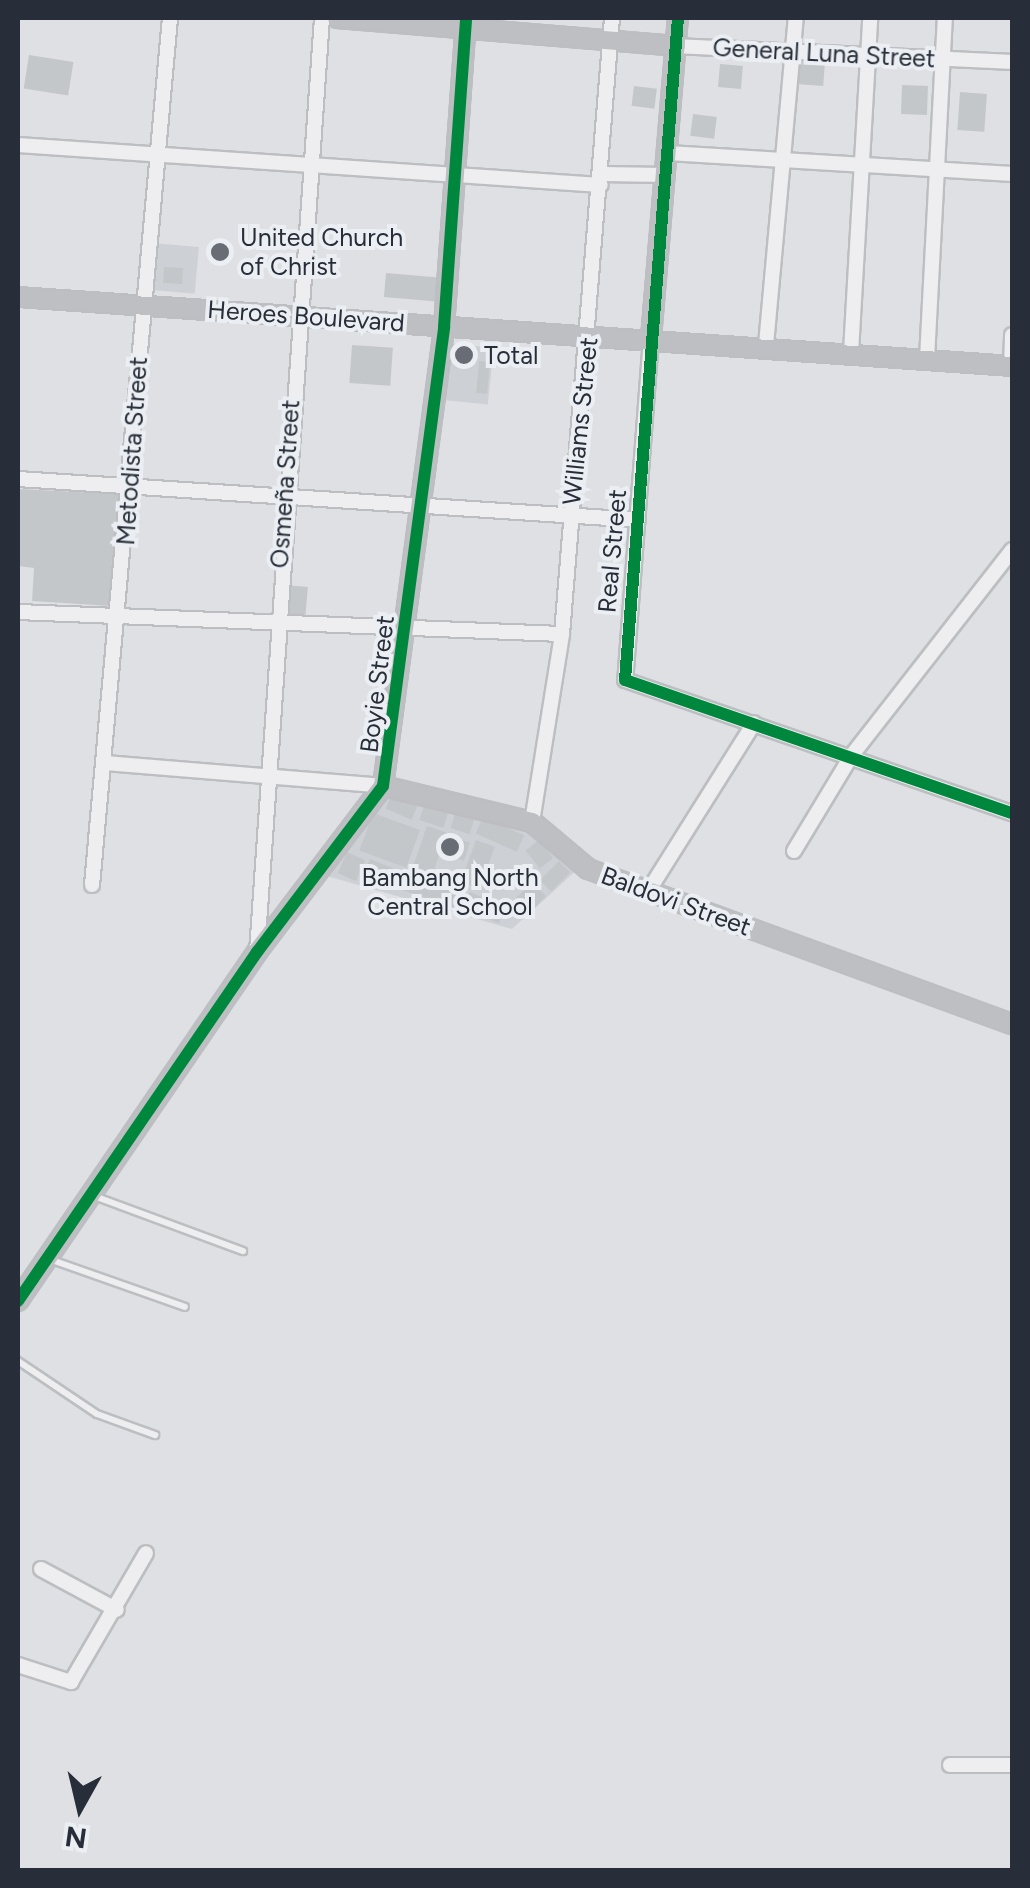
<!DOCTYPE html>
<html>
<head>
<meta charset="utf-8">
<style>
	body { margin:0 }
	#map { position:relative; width:1030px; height:1888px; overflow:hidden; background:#dee0e3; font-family:Figtree,sans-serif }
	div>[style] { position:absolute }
	.built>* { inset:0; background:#cdd0d5; transform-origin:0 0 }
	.building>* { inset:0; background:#c4c7ca; transform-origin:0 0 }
	.roads { filter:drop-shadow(2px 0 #bcbec1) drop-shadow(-2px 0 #bcbec1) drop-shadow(0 2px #bcbec1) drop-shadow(0 -2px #bcbec1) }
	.lane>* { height:6px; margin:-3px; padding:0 3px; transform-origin:3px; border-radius:3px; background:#eeeef0 }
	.street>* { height:14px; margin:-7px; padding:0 7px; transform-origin:7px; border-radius:7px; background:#eeeef0 }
	.secondary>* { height:18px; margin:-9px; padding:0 9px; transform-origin:9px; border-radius:9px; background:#bdbfc3 }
	.cycleway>* { height:12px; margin:-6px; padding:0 6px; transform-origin:6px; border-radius:6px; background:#00873e }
	.dots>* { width:28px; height:28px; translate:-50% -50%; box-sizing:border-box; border:5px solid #ebeff3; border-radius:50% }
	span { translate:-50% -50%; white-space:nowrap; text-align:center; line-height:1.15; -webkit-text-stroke:8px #ebeff3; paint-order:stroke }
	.street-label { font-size:25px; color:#282e39 }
	.poi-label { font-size:25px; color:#282e39 }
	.left { translate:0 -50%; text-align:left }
	.frame { position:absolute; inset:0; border:20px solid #282e39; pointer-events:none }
	.north { position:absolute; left:30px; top:1758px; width:100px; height:100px; -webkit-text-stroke:8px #ebeff3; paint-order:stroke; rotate:188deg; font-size:28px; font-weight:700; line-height:40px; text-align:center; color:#282e39 }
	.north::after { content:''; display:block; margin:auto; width:35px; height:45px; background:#282e39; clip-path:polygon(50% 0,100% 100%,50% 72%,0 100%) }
</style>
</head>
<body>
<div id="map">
	<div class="built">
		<i style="left:153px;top:243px;width:46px;height:47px;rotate:5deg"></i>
		<i style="left:447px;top:343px;width:47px;height:57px;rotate:6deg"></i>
		<i style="clip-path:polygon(386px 790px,529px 827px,579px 868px,512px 929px,327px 876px)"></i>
	</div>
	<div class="building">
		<i style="left:29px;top:55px;width:45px;height:34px;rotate:9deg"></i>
		<i style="left:797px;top:60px;width:28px;height:24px;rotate:4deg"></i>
		<i style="left:720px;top:64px;width:23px;height:23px;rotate:5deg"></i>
		<i style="left:902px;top:85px;width:26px;height:29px;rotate:2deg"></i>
		<i style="left:634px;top:86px;width:23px;height:20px;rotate:7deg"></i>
		<i style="left:960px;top:92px;width:27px;height:38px;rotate:4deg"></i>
		<i style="left:693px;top:114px;width:24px;height:22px;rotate:7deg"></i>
		<i style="left:164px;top:267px;width:19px;height:16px;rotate:3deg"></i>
		<i style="left:386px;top:273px;width:53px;height:24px;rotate:5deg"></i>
		<i style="left:352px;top:345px;width:41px;height:38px;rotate:4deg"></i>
		<i style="left:452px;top:347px;width:26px;height:14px;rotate:4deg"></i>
		<i style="left:479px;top:361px;width:11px;height:32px;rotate:5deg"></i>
		<i style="clip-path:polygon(18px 489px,120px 494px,111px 606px,32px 601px,34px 568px,18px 566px)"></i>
		<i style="left:284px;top:585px;width:24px;height:30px;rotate:5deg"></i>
		<i style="left:392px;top:794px;width:28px;height:16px;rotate:23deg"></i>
		<i style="left:425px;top:803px;width:25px;height:18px;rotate:18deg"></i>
		<i style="left:457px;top:808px;width:20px;height:21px;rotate:18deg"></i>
		<i style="left:373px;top:813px;width:50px;height:40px;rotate:20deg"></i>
		<i style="left:483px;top:817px;width:45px;height:18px;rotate:24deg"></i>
		<i style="left:427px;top:826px;width:21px;height:47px;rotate:19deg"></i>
		<i style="left:453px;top:837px;width:18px;height:19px;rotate:19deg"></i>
		<i style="left:476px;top:840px;width:20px;height:45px;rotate:20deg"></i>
		<i style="left:539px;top:840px;width:23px;height:17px;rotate:52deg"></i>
		<i style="left:347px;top:852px;width:20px;height:23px;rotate:24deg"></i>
		<i style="left:370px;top:859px;width:38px;height:16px;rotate:22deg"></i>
		<i style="left:559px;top:861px;width:16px;height:27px;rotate:45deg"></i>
		<i style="left:408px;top:873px;width:56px;height:18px;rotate:19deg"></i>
		<i style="left:532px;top:882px;width:20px;height:23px;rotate:45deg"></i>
		<i style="left:470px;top:892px;width:39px;height:17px;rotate:24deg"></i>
	</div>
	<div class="roads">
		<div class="lane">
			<i style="left:94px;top:1196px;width:159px;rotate:20.3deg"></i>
			<i style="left:49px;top:1259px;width:144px;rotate:19.4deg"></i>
			<i style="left:18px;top:1361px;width:95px;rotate:33.9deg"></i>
			<i style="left:97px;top:1414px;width:62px;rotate:19.9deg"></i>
		</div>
		<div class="street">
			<i style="left:676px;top:46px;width:336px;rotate:2.7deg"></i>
			<i style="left:18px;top:145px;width:584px;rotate:3.92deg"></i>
			<i style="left:668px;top:153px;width:345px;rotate:3.5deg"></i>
			<i style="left:602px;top:174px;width:64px;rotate:0.9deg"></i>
			<i style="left:651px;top:338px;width:343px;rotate:94.3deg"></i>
			<i style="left:625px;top:680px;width:409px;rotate:19deg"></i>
			<i style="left:766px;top:345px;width:328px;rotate:-84.8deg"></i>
			<i style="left:851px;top:352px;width:335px;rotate:-86.7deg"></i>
			<i style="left:927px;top:359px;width:341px;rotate:-87deg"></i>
			<i style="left:1011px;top:366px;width:31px;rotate:-88deg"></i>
			<i style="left:18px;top:479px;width:621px;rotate:3.78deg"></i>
			<i style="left:18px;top:612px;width:544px;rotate:2.32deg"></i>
			<i style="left:106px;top:763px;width:278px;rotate:4.7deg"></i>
			<i style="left:532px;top:822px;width:190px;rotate:-80.9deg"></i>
			<i style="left:562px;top:634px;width:618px;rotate:-85.36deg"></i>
			<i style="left:794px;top:851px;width:112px;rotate:-58.9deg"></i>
			<i style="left:852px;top:755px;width:260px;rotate:-52deg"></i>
			<i style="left:92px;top:885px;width:871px;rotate:-84.86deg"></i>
			<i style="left:649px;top:890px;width:197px;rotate:-57.8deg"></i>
			<i style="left:257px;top:952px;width:936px;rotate:-86.02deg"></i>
			<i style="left:41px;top:1569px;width:86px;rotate:28.3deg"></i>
			<i style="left:18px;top:1665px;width:56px;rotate:17.8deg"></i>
			<i style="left:71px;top:1682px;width:149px;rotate:-59.8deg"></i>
			<i style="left:950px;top:1765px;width:62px"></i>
		</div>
		<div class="secondary">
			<i style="left:337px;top:18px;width:340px;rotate:4.7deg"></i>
			<i style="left:18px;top:297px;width:996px;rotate:3.97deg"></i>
			<i style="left:651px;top:338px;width:321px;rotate:-85.2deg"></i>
			<i style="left:383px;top:786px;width:153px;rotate:13.6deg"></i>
			<i style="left:532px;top:822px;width:73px;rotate:40deg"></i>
			<i style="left:588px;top:869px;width:451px;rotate:20.1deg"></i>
			<i style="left:18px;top:1301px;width:423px;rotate:-55.6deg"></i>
			<i style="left:257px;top:952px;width:208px;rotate:-52.8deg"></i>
			<i style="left:383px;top:786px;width:463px;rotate:-82.4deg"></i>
			<i style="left:444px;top:327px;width:310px;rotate:-85.9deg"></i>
		</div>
	</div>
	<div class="cycleway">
		<i style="left:678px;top:18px;width:664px;rotate:94.58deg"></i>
		<i style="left:625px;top:680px;width:409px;rotate:19deg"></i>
		<i style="left:18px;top:1301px;width:423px;rotate:-55.6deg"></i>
		<i style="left:257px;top:952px;width:208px;rotate:-52.8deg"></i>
		<i style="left:383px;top:786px;width:463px;rotate:-82.4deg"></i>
		<i style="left:444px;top:327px;width:310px;rotate:-85.9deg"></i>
	</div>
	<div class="dots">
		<i style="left:220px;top:252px;background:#686c74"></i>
		<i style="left:464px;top:355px;background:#686c74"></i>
		<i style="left:450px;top:847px;background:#686c74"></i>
	</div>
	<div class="street-label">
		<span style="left:824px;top:53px;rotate:3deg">General Luna Street</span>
		<span style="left:306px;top:316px;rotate:4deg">Heroes Boulevard</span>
		<span style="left:580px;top:421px;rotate:-84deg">Williams Street</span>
		<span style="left:132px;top:451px;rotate:-86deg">Metodista Street</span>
		<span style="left:285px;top:484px;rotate:-86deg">Osmeña Street</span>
		<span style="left:612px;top:551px;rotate:-85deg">Real Street</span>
		<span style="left:377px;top:684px;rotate:-83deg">Boyie Street</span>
		<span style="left:676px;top:901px;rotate:20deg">Baldovi Street</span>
	</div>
	<div class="poi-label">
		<span class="left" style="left:240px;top:252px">United Church<br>of Christ</span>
		<span class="left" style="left:484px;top:355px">Total</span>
		<span style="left:450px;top:892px">Bambang North<br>Central School</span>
	</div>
	<div class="frame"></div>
	<div class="north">N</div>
</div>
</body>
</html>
